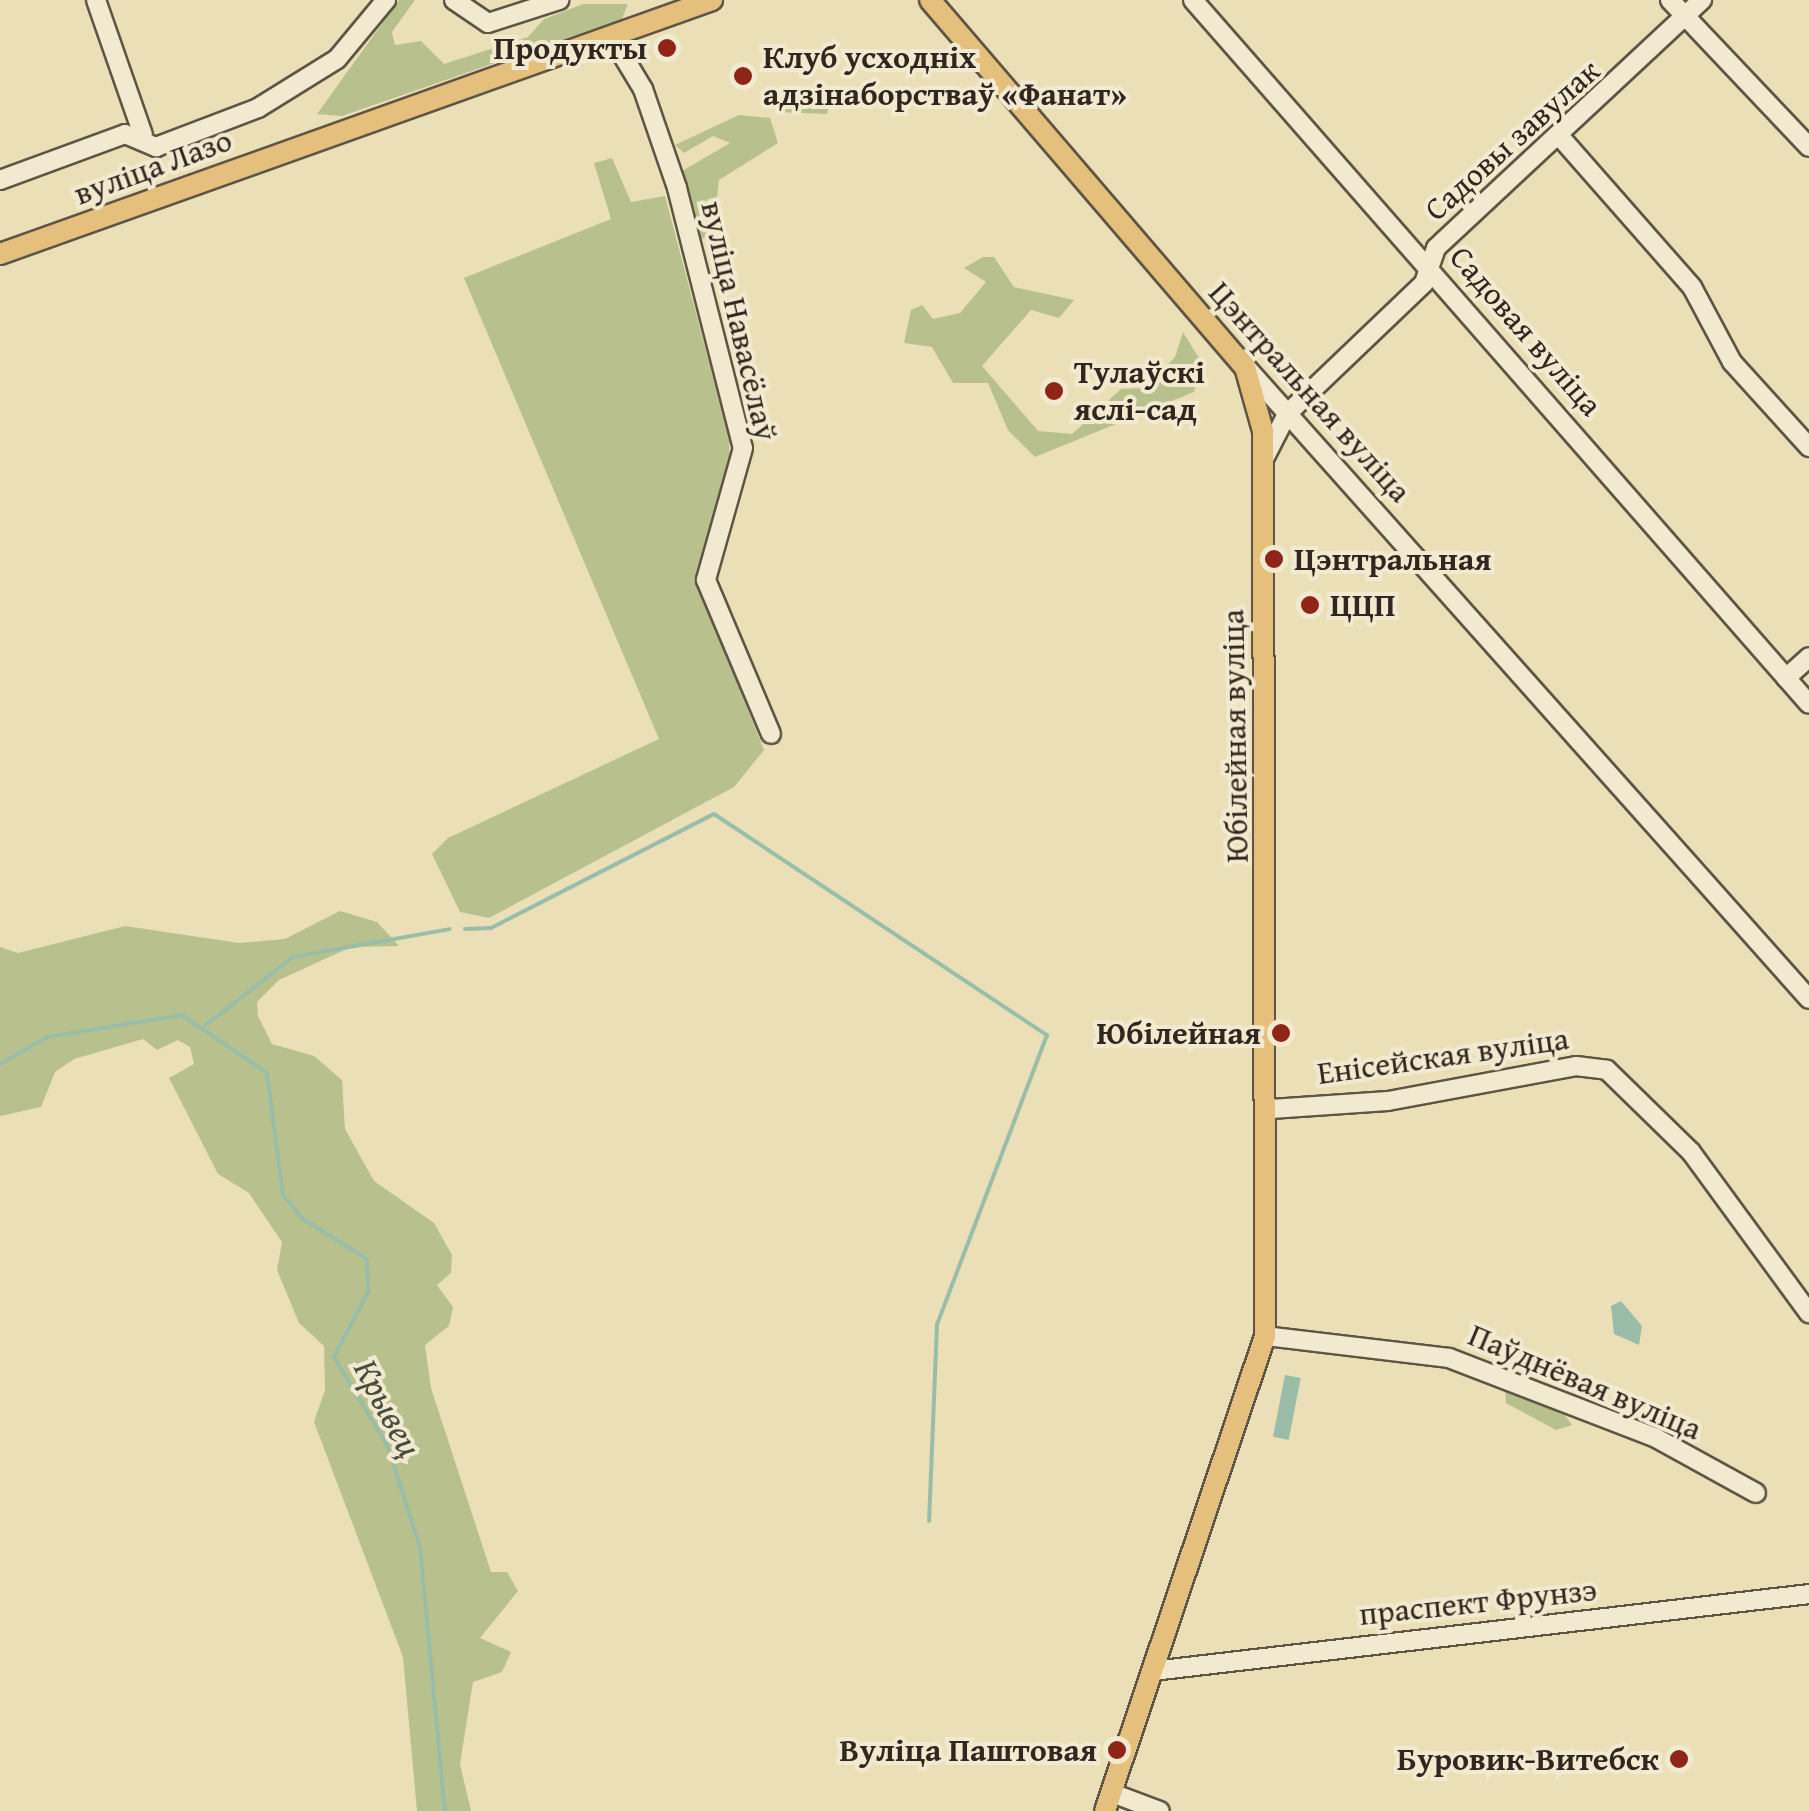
<!DOCTYPE html>
<html>
<head>
<meta charset="utf-8">
<style>
	body { margin:0 }
	#map { position:relative; width:1809px; height:1811px; overflow:hidden; background:#eadfb7; font-family:"Gentium Book Plus",serif }
	div>[style] { position:absolute }
	.green>* { inset:0; background:#b8c18e }
	.water>* { inset:0; background:#99bda8; transform-origin:0 0 }
	.stream>* { height:4px; margin:-2px; padding:0 2px; transform-origin:2px; border-radius:2px; background:#99bda8 }
	.roads { filter:drop-shadow(2px 0 #5f5544) drop-shadow(-2px 0 #5f5544) drop-shadow(0 2px #5f5544) drop-shadow(0 -2px #5f5544) }
	.minor>* { height:18px; margin:-9px; padding:0 9px; transform-origin:9px; border-radius:9px; background:#f1ead0 }
	.major>* { height:20px; margin:-10px; padding:0 10px; transform-origin:10px; border-radius:10px; background:#e5c07c }
	.dots>* { width:28px; height:28px; translate:-50% -50%; box-sizing:border-box; border:5px solid #f1ead0; border-radius:50% }
	span { translate:-50% -50%; white-space:nowrap; text-align:center; line-height:1.15; -webkit-text-stroke:8px #f1ead0; paint-order:stroke }
	.poi-label { font-size:32px; color:#31271e; font-weight:700 }
	.right { translate:-100% -50%; text-align:right }
	.left { translate:0 -50%; text-align:left }
	.street-label { font-size:32px; color:#31271e }
	.water-label { font-size:35px; color:#4b4c40; font-style:italic }
</style>
</head>
<body>
<div id="map">
	<div class="green">
		<i style="clip-path:polygon(399px 0,415px 0,392px 32px,395px 45px,421px 41px,444px 64px,528px 37px,544px 19px,583px 4px,628px 4px,622px 19px,342px 116px,317px 114px)"></i>
		<i style="clip-path:polygon(818px 94px,831px 96px,827px 114px,778px 112px)"></i>
		<i style="clip-path:polygon(739px 115px,770px 118px,778px 143px,719px 180px,713px 237px,692px 240px,682px 171px,730px 143px,713px 136px,684px 153px,675px 145px)"></i>
		<i style="clip-path:polygon(612px 158px,631px 202px,665px 196px,729px 437px,730px 467px,695px 576px,764px 750px,734px 787px,489px 918px,460px 912px,432px 854px,448px 838px,659px 739px,464px 278px,611px 219px,594px 163px)"></i>
		<i style="clip-path:polygon(983px 257px,994px 257px,1014px 287px,1074px 300px,1059px 318px,1031px 310px,982px 366px,1038px 431px,1072px 434px,1121px 389px,1146px 388px,1175px 357px,1183px 332px,1202px 363px,1194px 392px,1035px 457px,1008px 430px,988px 383px,953px 383px,932px 347px,904px 343px,911px 310px,922px 305px,933px 319px,960px 313px,986px 282px,964px 268px)"></i>
		<i style="clip-path:polygon(340px 911px,377px 922px,399px 946px,351px 947px,279px 980px,257px 1002px,258px 1016px,272px 1044px,314px 1056px,342px 1080px,345px 1129px,374px 1181px,434px 1223px,452px 1255px,451px 1273px,437px 1285px,453px 1307px,449px 1326px,425px 1345px,431px 1388px,491px 1572px,507px 1572px,518px 1591px,480px 1638px,511px 1652px,502px 1672px,473px 1682px,460px 1764px,471px 1811px,417px 1811px,403px 1657px,314px 1422px,325px 1390px,324px 1346px,299px 1323px,277px 1270px,282px 1242px,249px 1193px,218px 1174px,169px 1078px,194px 1064px,190px 1047px,178px 1040px,157px 1050px,143px 1039px,74px 1059px,55px 1072px,41px 1107px,0 1116px,0 947px,18px 953px,125px 926px,239px 943px,285px 939px)"></i>
		<i style="clip-path:polygon(1505px 1388px,1556px 1403px,1572px 1425px,1556px 1430px,1506px 1403px)"></i>
	</div>
	<div class="water">
		<i style="clip-path:polygon(1621px 1301px,1642px 1326px,1639px 1345px,1614px 1334px,1611px 1306px)"></i>
		<i style="left:1285px;top:1375px;width:16px;height:63px;rotate:11deg"></i>
	</div>
	<div class="stream">
		<i style="left:465px;top:929px;width:26px;rotate:-2deg"></i>
		<i style="left:491px;top:928px;width:250px;rotate:-27.1deg"></i>
		<i style="left:714px;top:814px;width:400px;rotate:33.6deg"></i>
		<i style="left:1047px;top:1035px;width:309px;rotate:110.8deg"></i>
		<i style="left:937px;top:1324px;width:197px;rotate:92.3deg"></i>
		<i style="left:206px;top:1025px;width:110px;rotate:-38deg"></i>
		<i style="left:293px;top:957px;width:159px;rotate:-10.1deg"></i>
		<i style="left:0;top:1064px;width:55px;rotate:-29.4deg"></i>
		<i style="left:48px;top:1037px;width:136px;rotate:-9.3deg"></i>
		<i style="left:182px;top:1015px;width:103px;rotate:34.3deg"></i>
		<i style="left:267px;top:1073px;width:123px;rotate:82.5deg"></i>
		<i style="left:283px;top:1195px;width:31px;rotate:50deg"></i>
		<i style="left:303px;top:1219px;width:75px;rotate:32deg"></i>
		<i style="left:367px;top:1259px;width:33px;rotate:88deg"></i>
		<i style="left:368px;top:1292px;width:73px;rotate:117.6deg"></i>
		<i style="left:334px;top:1357px;width:105px;rotate:59deg"></i>
		<i style="left:388px;top:1447px;width:105px;rotate:72.3deg"></i>
		<i style="left:420px;top:1547px;width:265px;rotate:84.6deg"></i>
	</div>
	<div class="roads">
		<div class="minor">
			<i style="left:96px;top:0;width:143px;rotate:70.8deg"></i>
			<i style="left:454px;top:0;width:41px;rotate:34.1deg"></i>
			<i style="left:488px;top:23px;width:75px;rotate:-17.9deg"></i>
			<i style="left:1193px;top:0;width:935px;rotate:48.81deg"></i>
			<i style="left:1670px;top:0;width:202px;rotate:46.6deg"></i>
			<i style="left:611px;top:36px;width:62px;rotate:58.9deg"></i>
			<i style="left:643px;top:89px;width:105px;rotate:71deg"></i>
			<i style="left:677px;top:188px;width:268px;rotate:75.8deg"></i>
			<i style="left:743px;top:448px;width:137px;rotate:105.7deg"></i>
			<i style="left:706px;top:580px;width:167px;rotate:67.1deg"></i>
			<i style="left:1562px;top:139px;width:197px;rotate:48.7deg"></i>
			<i style="left:1692px;top:287px;width:85px;rotate:61.9deg"></i>
			<i style="left:1732px;top:362px;width:115px;rotate:47.8deg"></i>
			<i style="left:0;top:180px;width:133px;rotate:-20.2deg"></i>
			<i style="left:125px;top:134px;width:34px;rotate:23deg"></i>
			<i style="left:156px;top:147px;width:109px;rotate:-20.9deg"></i>
			<i style="left:258px;top:108px;width:93px;rotate:-31.8deg"></i>
			<i style="left:337px;top:59px;width:77px;rotate:-50.3deg"></i>
			<i style="left:1246px;top:367px;width:846px;rotate:48.3deg"></i>
			<i style="left:1265px;top:457px;width:48px;rotate:-62.9deg"></i>
			<i style="left:1287px;top:414px;width:190px;rotate:-43.7deg"></i>
			<i style="left:1424px;top:283px;width:37px;rotate:-71deg"></i>
			<i style="left:1436px;top:248px;width:364px;rotate:-43deg"></i>
			<i style="left:1786px;top:678px;width:31px;rotate:-42deg"></i>
			<i style="left:1271px;top:1109px;width:117px;rotate:-3.9deg"></i>
			<i style="left:1388px;top:1101px;width:191px;rotate:-10.5deg"></i>
			<i style="left:1576px;top:1066px;width:31px;rotate:7deg"></i>
			<i style="left:1607px;top:1070px;width:117px;rotate:44.3deg"></i>
			<i style="left:1691px;top:1152px;width:200px;rotate:53.8deg"></i>
			<i style="left:1265px;top:1336px;width:185px;rotate:6.8deg"></i>
			<i style="left:1449px;top:1358px;width:222px;rotate:21.1deg"></i>
			<i style="left:1656px;top:1438px;width:114px;rotate:28.8deg"></i>
			<i style="left:1153px;top:1671px;width:661px;rotate:-6.69deg"></i>
			<i style="left:1112px;top:1793px;width:51px;rotate:20.6deg"></i>
		</div>
		<div class="major">
			<i style="left:930px;top:0;width:484px;rotate:49.4deg"></i>
			<i style="left:1245px;top:367px;width:66px;rotate:74.3deg"></i>
			<i style="left:1263px;top:431px;width:905px;rotate:89.87deg"></i>
			<i style="left:1265px;top:1336px;width:501px;rotate:108.62deg"></i>
			<i style="left:0;top:254px;width:756px;rotate:-19.63deg"></i>
		</div>
	</div>
	<div class="dots">
		<i style="left:667px;top:48px;background:#8f2418"></i>
		<i style="left:743px;top:76px;background:#8f2418"></i>
		<i style="left:1054px;top:391px;background:#8f2418"></i>
		<i style="left:1274px;top:559px;background:#8f2418"></i>
		<i style="left:1310px;top:605px;background:#8f2418"></i>
		<i style="left:1281px;top:1033px;background:#8f2418"></i>
		<i style="left:1117px;top:1750px;background:#8f2418"></i>
		<i style="left:1679px;top:1759px;background:#8f2418"></i>
	</div>
	<div class="poi-label">
		<span class="right" style="left:647px;top:48px">Продукты</span>
		<span class="left" style="left:763px;top:76px">Клуб усходніх<br>адзінаборстваў «Фанат»</span>
		<span class="left" style="left:1074px;top:391px">Тулаўскі<br>яслі-сад</span>
		<span class="left" style="left:1294px;top:559px">Цэнтральная</span>
		<span class="left" style="left:1330px;top:605px">ЦЦП</span>
		<span class="right" style="left:1261px;top:1033px">Юбілейная</span>
		<span class="right" style="left:1097px;top:1750px">Вуліца Паштовая</span>
		<span class="right" style="left:1659px;top:1759px">Буровик-Витебск</span>
	</div>
	<div class="street-label">
		<span style="left:1512px;top:140px;rotate:-42deg">Садовы завулак</span>
		<span style="left:153px;top:167px;rotate:-20deg">вуліца Лазо</span>
		<span style="left:739px;top:321px;rotate:77deg">вуліца Навасёлаў</span>
		<span style="left:1526px;top:331px;rotate:49deg">Садовая вуліца</span>
		<span style="left:1310px;top:392px;rotate:48deg">Цэнтральная вуліца</span>
		<span style="left:1235px;top:736px;rotate:-91deg">Юбілейная вуліца</span>
		<span style="left:1443px;top:1056px;rotate:-8deg">Енісейская вуліца</span>
		<span style="left:1585px;top:1382px;rotate:23deg">Паўднёвая вуліца</span>
		<span style="left:1478px;top:1602px;rotate:-6deg">праспект Фрунзэ</span>
	</div>
	<div class="water-label">
		<span style="left:388px;top:1408px;rotate:62deg">Крывец</span>
	</div>
</div>
</body>
</html>
